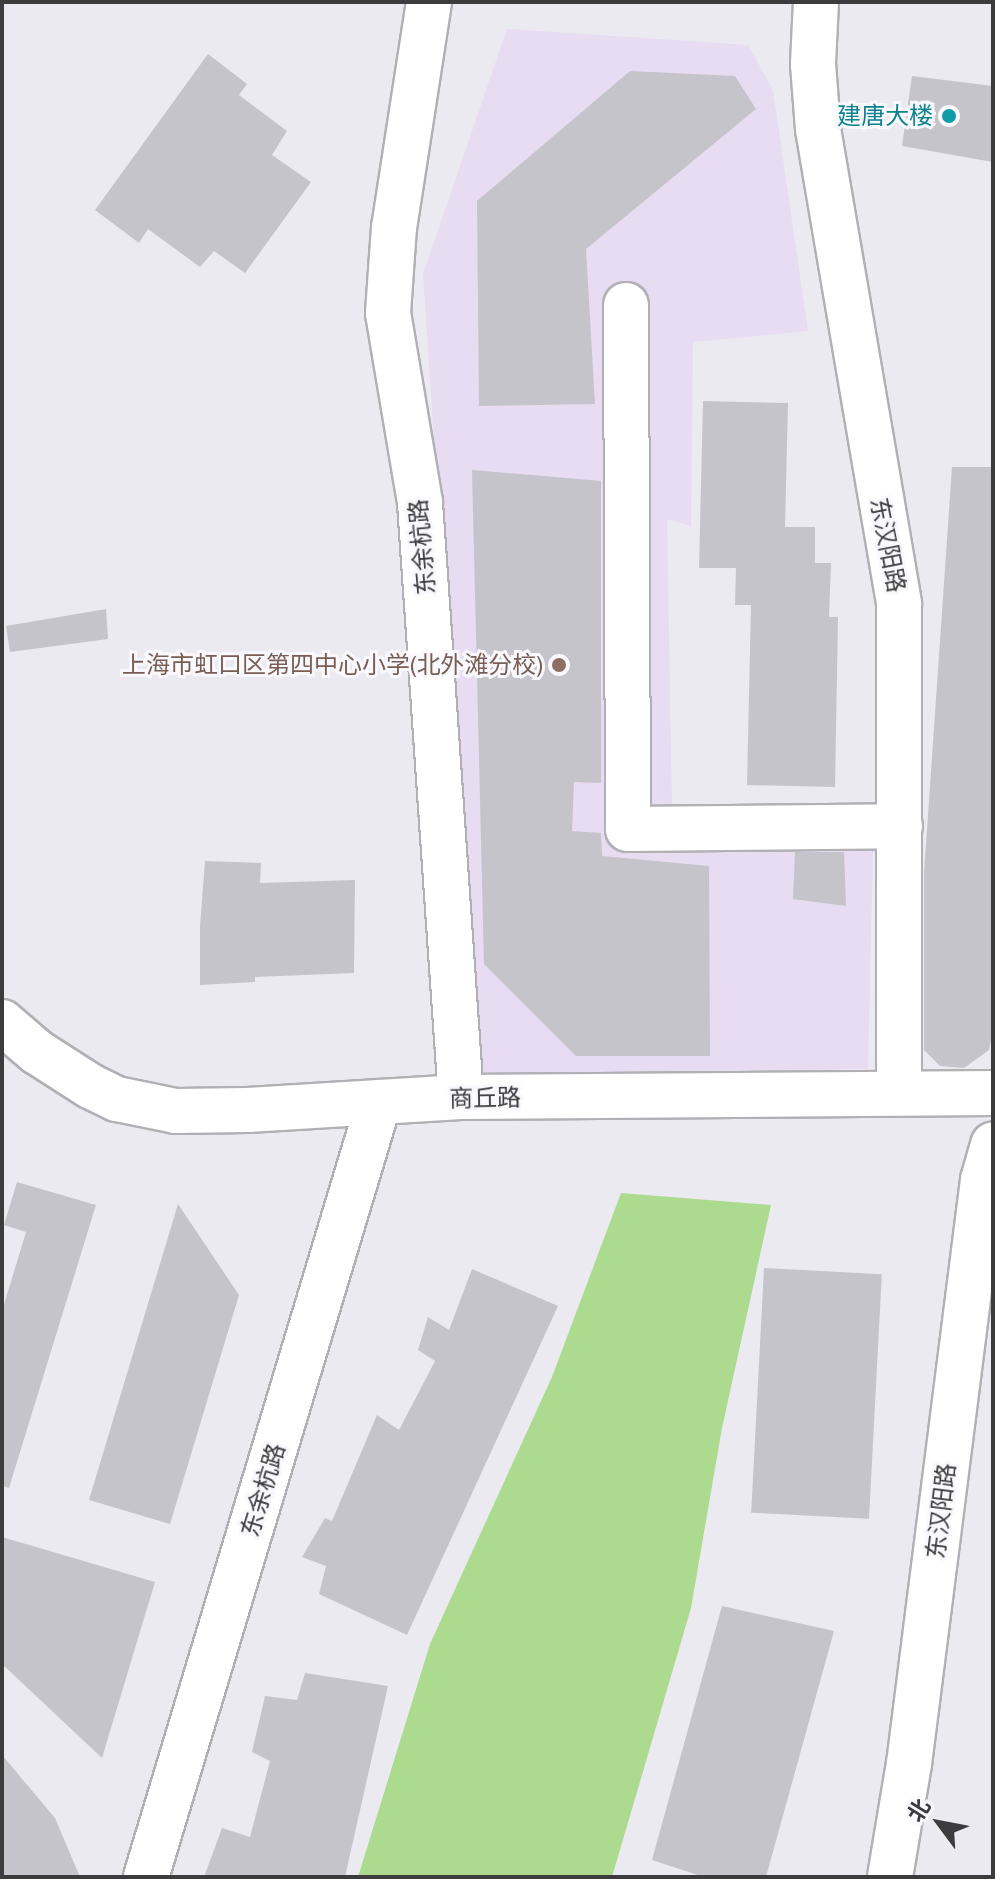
<!DOCTYPE html>
<html>
<head>
<meta charset="utf-8">
<style>
	body { margin:0 }
	#map { position:relative; width:995px; height:1879px; overflow:hidden; background:#ebeaf0; font-family:"Archivo Narrow","Noto Sans SC",sans-serif }
	div>[style] { position:absolute }
	.education>* { inset:0; background:#e7dcf1 }
	.green>* { inset:0; background:#acda8e }
	.building>* { inset:0; background:#c4c4ca; transform-origin:0 0 }
	.roads { filter:drop-shadow(2px 0 #b0b0b5) drop-shadow(-2px 0 #b0b0b5) drop-shadow(0 2px #b0b0b5) drop-shadow(0 -2px #b0b0b5) }
	.minor>* { height:44px; margin:-22px; padding:0 22px; transform-origin:22px; border-radius:22px; background:#fff }
	.dots>* { width:22px; height:22px; translate:-50% -50%; box-sizing:border-box; border:4px solid #f8f8fd; border-radius:50% }
	span { translate:-50% -50%; white-space:nowrap; text-align:center; line-height:1.15; -webkit-text-stroke:6px #f8f8fd; paint-order:stroke }
	.culture-label { font-size:24px; color:#0d838f }
	.right { translate:-100% -50%; text-align:right }
	.street-label { font-size:24px; color:#3c3c3e }
	.education-label { font-size:24px; color:#785e54 }
	.frame { position:absolute; inset:0; border:4px solid #3c3c3e; pointer-events:none }
	.north { position:absolute; left:899px; top:1783px; width:80px; height:80px; -webkit-text-stroke:6px #f8f8fd; paint-order:stroke; rotate:302deg; font-size:22px; font-weight:700; line-height:32px; text-align:center; color:#3c3c3e }
	.north::after { content:''; display:block; margin:auto; width:28px; height:36px; background:#3c3c3e; clip-path:polygon(50% 0,100% 100%,50% 72%,0 100%) }
</style>
</head>
<body>
<div id="map">
	<div class="education">
		<i style="clip-path:polygon(507px 29px,748px 45px,773px 90px,808px 331px,693px 342px,691px 526px,667px 519px,672px 804px,874px 807px,868px 1069px,476px 1074px,423px 274px)"></i>
	</div>
	<div class="green">
		<i style="clip-path:polygon(621px 1193px,771px 1205px,722px 1428px,691px 1608px,612px 1877px,358px 1877px,430px 1644px,552px 1377px)"></i>
	</div>
	<div class="building">
		<i style="clip-path:polygon(208px 54px,247px 84px,239px 95px,287px 131px,272px 155px,311px 182px,245px 273px,214px 251px,200px 267px,148px 229px,139px 243px,95px 210px)"></i>
		<i style="clip-path:polygon(630px 71px,735px 76px,756px 109px,586px 249px,595px 404px,479px 406px,477px 201px)"></i>
		<i style="clip-path:polygon(912px 76px,993px 86px,993px 162px,902px 146px)"></i>
		<i style="clip-path:polygon(703px 401px,788px 403px,785px 527px,815px 527px,815px 563px,831px 563px,829px 617px,838px 617px,835px 787px,747px 785px,751px 605px,735px 605px,736px 568px,699px 568px)"></i>
		<i style="clip-path:polygon(952px 467px,993px 467px,993px 1030px,989px 1050px,964px 1068px,940px 1066px,924px 1050px,924px 873px)"></i>
		<i style="clip-path:polygon(472px 470px,601px 481px,601px 783px,574px 782px,572px 831px,601px 833px,602px 856px,709px 866px,710px 1056px,576px 1056px,484px 964px)"></i>
		<i style="clip-path:polygon(106px 609px,108px 639px,10px 652px,6px 626px)"></i>
		<i style="clip-path:polygon(795px 852px,844px 852px,846px 906px,793px 899px)"></i>
		<i style="clip-path:polygon(205px 861px,261px 863px,260px 883px,355px 880px,354px 973px,255px 977px,255px 982px,200px 985px,200px 926px)"></i>
		<i style="clip-path:polygon(17px 1182px,96px 1205px,9px 1488px,2px 1486px,2px 1311px,26px 1232px,4px 1225px)"></i>
		<i style="clip-path:polygon(178px 1204px,239px 1295px,170px 1524px,89px 1500px)"></i>
		<i style="left:764px;top:1268px;width:118px;height:245px;rotate:3deg"></i>
		<i style="clip-path:polygon(472px 1269px,558px 1306px,407px 1635px,319px 1594px,326px 1566px,302px 1557px,325px 1518px,332px 1521px,377px 1415px,399px 1430px,435px 1361px,418px 1350px,428px 1317px,449px 1330px)"></i>
		<i style="clip-path:polygon(2px 1537px,155px 1582px,102px 1758px,2px 1664px)"></i>
		<i style="clip-path:polygon(722px 1606px,834px 1631px,766px 1877px,704px 1877px,652px 1860px)"></i>
		<i style="clip-path:polygon(305px 1673px,388px 1686px,345px 1877px,204px 1877px,222px 1828px,250px 1837px,270px 1761px,252px 1752px,265px 1696px,297px 1700px)"></i>
		<i style="clip-path:polygon(2px 1755px,55px 1818px,80px 1877px,2px 1877px)"></i>
	</div>
	<div class="roads">
		<div class="minor">
			<i style="left:429px;top:2px;width:228px;rotate:98.8deg"></i>
			<i style="left:394px;top:227px;width:86px;rotate:94deg"></i>
			<i style="left:388px;top:313px;width:193px;rotate:80.4deg"></i>
			<i style="left:420px;top:503px;width:595px;rotate:86.05deg"></i>
			<i style="left:816px;top:2px;width:62px;rotate:92.8deg"></i>
			<i style="left:813px;top:64px;width:65px;rotate:85.6deg"></i>
			<i style="left:818px;top:129px;width:482px;rotate:80.3deg"></i>
			<i style="left:899px;top:604px;width:489px;rotate:90deg"></i>
			<i style="left:626px;top:305px;width:524px;rotate:89.78deg"></i>
			<i style="left:628px;top:829px;width:272px;rotate:-0.6deg"></i>
			<i style="left:2px;top:1022px;width:46px;rotate:40.6deg"></i>
			<i style="left:37px;top:1052px;width:63px;rotate:32.7deg"></i>
			<i style="left:90px;top:1086px;width:30px;rotate:26deg"></i>
			<i style="left:117px;top:1099px;width:60px;rotate:11.5deg"></i>
			<i style="left:176px;top:1111px;width:72px;rotate:-0.8deg"></i>
			<i style="left:248px;top:1110px;width:213px;rotate:-3.5deg"></i>
			<i style="left:461px;top:1097px;width:532px;rotate:-0.43deg"></i>
			<i style="left:146px;top:1877px;width:809px;rotate:-73.27deg"></i>
			<i style="left:890px;top:1877px;width:115px;rotate:-80.5deg"></i>
			<i style="left:909px;top:1764px;width:589px;rotate:-82.78deg"></i>
			<i style="left:983px;top:1180px;width:37px;rotate:-74deg"></i>
		</div>
	</div>
	<div class="dots">
		<i style="left:949px;top:116px;background:#0f9aa8"></i>
		<i style="left:559px;top:665px;background:#8d6e63"></i>
	</div>
	<div class="culture-label">
		<span class="right" style="left:933px;top:116px">建唐大楼</span>
	</div>
	<div class="street-label">
		<span style="left:888px;top:545px;rotate:79deg">东汉阳路</span>
		<span style="left:422px;top:547px;rotate:-95deg">东余杭路</span>
		<span style="left:485px;top:1098px;rotate:-1deg">商丘路</span>
		<span style="left:263px;top:1490px;rotate:-73deg">东余杭路</span>
		<span style="left:941px;top:1511px;rotate:-83deg">东汉阳路</span>
	</div>
	<div class="education-label">
		<span class="right" style="left:543px;top:665px">上海市虹口区第四中心小学(北外滩分校)</span>
	</div>
	<div class="frame"></div>
	<div class="north">北</div>
</div>
</body>
</html>
